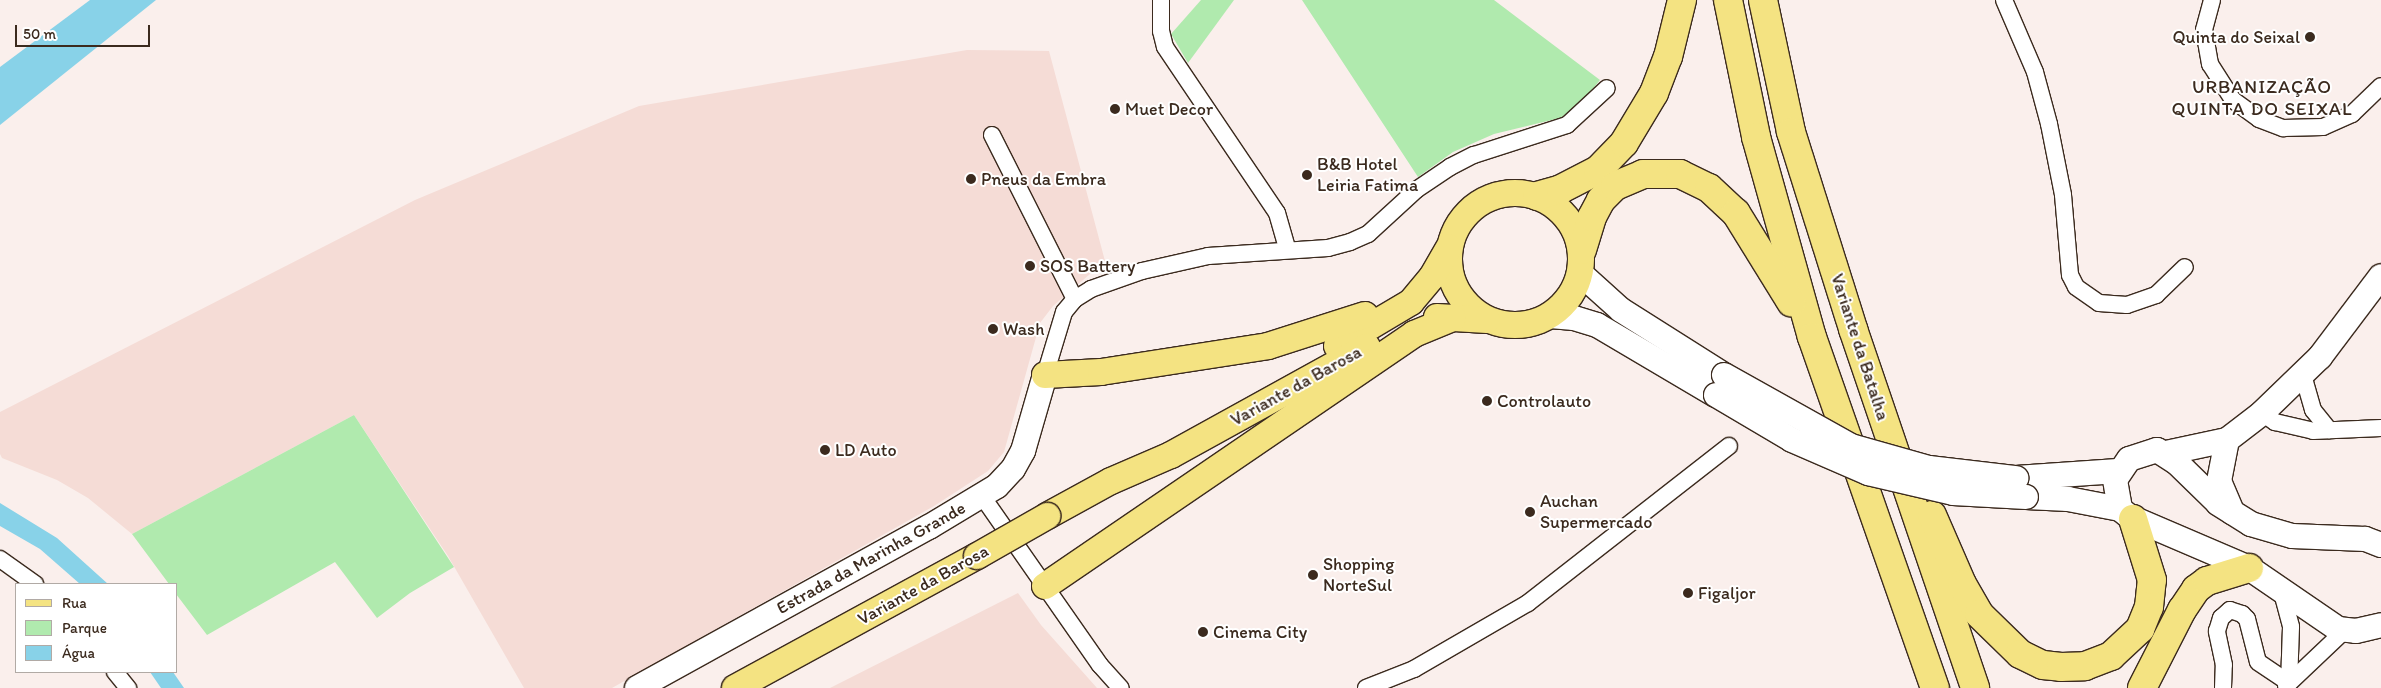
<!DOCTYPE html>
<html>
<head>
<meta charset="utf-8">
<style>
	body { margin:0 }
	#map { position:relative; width:2381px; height:688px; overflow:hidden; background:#faefec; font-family:Itim,sans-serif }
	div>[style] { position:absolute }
	.built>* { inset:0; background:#f5dcd6 }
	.green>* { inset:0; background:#b0eaae }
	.water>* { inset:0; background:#88d2e8 }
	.roads { filter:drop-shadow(1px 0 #3b2a1e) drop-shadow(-1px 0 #3b2a1e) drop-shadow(0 1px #3b2a1e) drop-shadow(0 -1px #3b2a1e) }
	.minor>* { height:16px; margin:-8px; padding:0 8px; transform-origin:8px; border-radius:8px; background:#fff }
	.secondary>* { height:24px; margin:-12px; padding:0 12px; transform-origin:12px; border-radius:12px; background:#fff }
	.primary>* { height:26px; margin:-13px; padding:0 13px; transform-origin:13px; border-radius:13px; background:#f4e382 }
	.primary>.ring { margin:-13px; padding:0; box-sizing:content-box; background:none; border:26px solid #f4e382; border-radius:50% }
	.motorway>* { height:28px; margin:-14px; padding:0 14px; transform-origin:14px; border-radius:14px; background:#f4e382 }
	.bridges { filter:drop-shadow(1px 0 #3b2a1e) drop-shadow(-1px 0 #3b2a1e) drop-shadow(0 1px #3b2a1e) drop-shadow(0 -1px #3b2a1e) }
	.secondary-bridge>* { height:24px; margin:-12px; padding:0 12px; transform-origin:12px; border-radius:12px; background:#fff }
	.primary-bridge>* { height:26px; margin:-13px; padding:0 13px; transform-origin:13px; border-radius:13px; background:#f4e382 }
	.dots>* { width:14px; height:14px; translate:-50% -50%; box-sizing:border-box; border:2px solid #fff; border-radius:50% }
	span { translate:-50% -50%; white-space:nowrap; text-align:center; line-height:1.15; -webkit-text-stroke:4px #fff; paint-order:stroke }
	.poi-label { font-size:18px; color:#3b2a1e }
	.right { translate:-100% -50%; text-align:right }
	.left { translate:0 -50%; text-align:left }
	.street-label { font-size:18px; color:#3b2a1e }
	.neighbourhood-label { font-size:19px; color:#3b2a1e; letter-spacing:1px }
	.legend { position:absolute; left:15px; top:583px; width:162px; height:90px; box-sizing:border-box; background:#fff; border:1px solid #b1aaa5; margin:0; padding:6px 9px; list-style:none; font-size:15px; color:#3b2a1e }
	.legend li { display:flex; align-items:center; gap:10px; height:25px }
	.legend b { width:25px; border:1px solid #b1aaa5 }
	.scale { position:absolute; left:15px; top:25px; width:135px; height:22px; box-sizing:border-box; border:2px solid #3b2a1e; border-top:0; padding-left:6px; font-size:15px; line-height:18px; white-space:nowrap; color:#3b2a1e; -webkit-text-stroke:4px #fff; paint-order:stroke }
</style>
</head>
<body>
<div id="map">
	<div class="built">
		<i style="clip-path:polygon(967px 50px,1049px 51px,1105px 261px,1053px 306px,1040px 323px,1004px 452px,988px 471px,934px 506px,612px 688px,524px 688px,448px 556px,354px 415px,132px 534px,88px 498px,57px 480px,2px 458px,0 454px,0 412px,415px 200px,639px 106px)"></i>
		<i style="clip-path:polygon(1018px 593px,1041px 625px,1097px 688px,830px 688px)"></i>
	</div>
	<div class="green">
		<i style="clip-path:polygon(1201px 0,1234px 0,1188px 63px,1171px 34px)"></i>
		<i style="clip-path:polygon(1302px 0,1494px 0,1600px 80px,1579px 106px,1560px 118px,1494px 134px,1453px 152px,1418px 177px)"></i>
		<i style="clip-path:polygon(354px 415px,454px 567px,410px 593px,377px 618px,335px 562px,207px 635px,176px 594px,176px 584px,169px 584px,132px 534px)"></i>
	</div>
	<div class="water">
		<i style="clip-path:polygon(90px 0,156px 0,0 125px,0 67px)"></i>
		<i style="clip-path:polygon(0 503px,57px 538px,108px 584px,80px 584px,40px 549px,0 526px)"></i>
		<i style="clip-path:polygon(150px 672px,173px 672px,184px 688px,161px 688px)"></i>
	</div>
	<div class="roads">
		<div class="minor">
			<i style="left:1161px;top:0;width:31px;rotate:90deg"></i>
			<i style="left:1161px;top:31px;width:16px;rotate:76deg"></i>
			<i style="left:1165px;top:47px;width:200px;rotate:56deg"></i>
			<i style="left:1277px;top:213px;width:37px;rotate:74deg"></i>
			<i style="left:2004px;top:0;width:78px;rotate:66.7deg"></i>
			<i style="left:2035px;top:72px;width:54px;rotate:74.9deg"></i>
			<i style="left:2049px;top:124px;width:72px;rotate:78.8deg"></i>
			<i style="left:2063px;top:195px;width:80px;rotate:85deg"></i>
			<i style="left:2070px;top:275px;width:13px;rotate:63deg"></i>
			<i style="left:2076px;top:287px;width:28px;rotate:35deg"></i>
			<i style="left:2099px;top:303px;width:28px;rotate:4deg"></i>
			<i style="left:2127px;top:305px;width:31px;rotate:-19deg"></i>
			<i style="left:2156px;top:295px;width:40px;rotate:-44deg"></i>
			<i style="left:2212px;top:0;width:31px;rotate:105deg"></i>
			<i style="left:2204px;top:30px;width:35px;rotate:80deg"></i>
			<i style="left:2210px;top:64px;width:43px;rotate:57.4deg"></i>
			<i style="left:2233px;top:100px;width:32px;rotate:36deg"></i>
			<i style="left:2259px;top:119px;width:26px;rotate:21deg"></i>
			<i style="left:2283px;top:128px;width:40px;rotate:-1.4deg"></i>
			<i style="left:2323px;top:127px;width:32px;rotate:-24deg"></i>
			<i style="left:2352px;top:114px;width:40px;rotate:-44deg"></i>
			<i style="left:992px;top:135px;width:184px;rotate:63.2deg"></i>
			<i style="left:1045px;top:375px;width:66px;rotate:-73.2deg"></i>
			<i style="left:1064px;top:312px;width:17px;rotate:-50deg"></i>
			<i style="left:1075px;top:299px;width:19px;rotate:-32deg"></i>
			<i style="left:1091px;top:289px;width:54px;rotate:-19.4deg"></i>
			<i style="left:1142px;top:271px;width:68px;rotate:-12.8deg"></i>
			<i style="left:1208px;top:256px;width:120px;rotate:-3.8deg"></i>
			<i style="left:1328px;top:248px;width:23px;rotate:-15deg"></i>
			<i style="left:1350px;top:242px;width:20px;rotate:-24deg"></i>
			<i style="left:1368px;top:234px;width:65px;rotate:-42.5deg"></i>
			<i style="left:1416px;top:190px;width:41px;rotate:-34.1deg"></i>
			<i style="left:1450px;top:167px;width:27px;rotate:-27deg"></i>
			<i style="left:1474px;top:155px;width:98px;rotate:-17.9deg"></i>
			<i style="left:1567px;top:125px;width:54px;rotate:-42.8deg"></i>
			<i style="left:2303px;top:375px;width:36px;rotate:74deg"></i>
			<i style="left:2313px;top:410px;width:26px;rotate:51deg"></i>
			<i style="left:2262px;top:413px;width:16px;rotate:35deg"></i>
			<i style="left:2275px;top:422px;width:39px;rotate:13deg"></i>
			<i style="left:2313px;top:431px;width:68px;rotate:-2.5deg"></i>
			<i style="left:982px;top:496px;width:206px;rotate:55.1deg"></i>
			<i style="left:1100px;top:665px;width:31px;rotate:48deg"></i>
			<i style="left:0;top:559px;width:43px;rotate:35.5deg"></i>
			<i style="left:2281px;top:589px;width:39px;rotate:75deg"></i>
			<i style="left:2291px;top:627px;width:56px;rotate:92deg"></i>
			<i style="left:115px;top:672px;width:21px;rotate:51deg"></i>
			<i style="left:2286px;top:686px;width:80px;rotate:-43.5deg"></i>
			<i style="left:1366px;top:688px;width:52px;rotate:-21.6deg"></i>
			<i style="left:1414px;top:669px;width:132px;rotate:-30.1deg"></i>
			<i style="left:1528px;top:603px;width:255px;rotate:-38deg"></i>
			<i style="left:2223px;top:688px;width:23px;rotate:-88deg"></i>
			<i style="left:2224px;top:665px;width:35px;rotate:-102deg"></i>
			<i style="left:2217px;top:631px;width:14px;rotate:-73deg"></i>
			<i style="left:2221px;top:618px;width:12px;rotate:-42deg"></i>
			<i style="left:2230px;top:610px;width:13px;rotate:18deg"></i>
			<i style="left:2242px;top:614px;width:7px;rotate:45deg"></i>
			<i style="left:2247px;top:619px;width:44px;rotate:75.7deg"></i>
			<i style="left:2258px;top:662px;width:37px;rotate:34deg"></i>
		</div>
		<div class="secondary">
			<i style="left:1581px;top:274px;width:54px;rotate:42deg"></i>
			<i style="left:1621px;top:310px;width:122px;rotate:32.3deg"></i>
			<i style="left:1550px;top:316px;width:24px;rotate:5deg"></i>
			<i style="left:1574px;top:318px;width:24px;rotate:17deg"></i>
			<i style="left:1597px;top:325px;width:138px;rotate:30.5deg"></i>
			<i style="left:2227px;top:440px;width:42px;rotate:101deg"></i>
			<i style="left:2219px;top:481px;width:34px;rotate:67deg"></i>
			<i style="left:2166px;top:453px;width:62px;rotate:-12deg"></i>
			<i style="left:2227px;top:440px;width:44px;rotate:-37.6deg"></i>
			<i style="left:2262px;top:413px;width:81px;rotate:-44deg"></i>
			<i style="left:2320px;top:357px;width:101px;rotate:-53deg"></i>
			<i style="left:2016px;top:478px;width:102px;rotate:-3.9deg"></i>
			<i style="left:2026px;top:497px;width:42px;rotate:2.7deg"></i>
			<i style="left:2068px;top:499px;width:53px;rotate:10.9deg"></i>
			<i style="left:2381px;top:545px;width:17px;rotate:-159deg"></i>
			<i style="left:2365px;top:539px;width:73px;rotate:-177.6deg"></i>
			<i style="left:2292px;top:536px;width:43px;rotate:-163.7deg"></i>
			<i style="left:2251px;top:524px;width:39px;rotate:-148deg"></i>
			<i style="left:2218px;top:503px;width:57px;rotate:-135.7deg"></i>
			<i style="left:2177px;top:463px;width:24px;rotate:-147deg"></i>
			<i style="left:2157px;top:450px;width:29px;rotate:162deg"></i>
			<i style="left:2129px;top:459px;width:25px;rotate:124deg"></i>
			<i style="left:2115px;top:480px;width:29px;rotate:80deg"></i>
			<i style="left:2120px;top:509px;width:13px;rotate:39deg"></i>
			<i style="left:2130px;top:517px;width:129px;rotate:23.2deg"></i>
			<i style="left:2249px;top:568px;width:108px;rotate:34.4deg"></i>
			<i style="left:2338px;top:629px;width:18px;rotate:6deg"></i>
			<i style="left:2356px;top:631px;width:26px;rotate:-13deg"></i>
			<i style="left:637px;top:688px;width:333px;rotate:-28.9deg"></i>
			<i style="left:929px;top:527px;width:79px;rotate:-31.1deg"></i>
			<i style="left:997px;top:486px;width:23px;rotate:-47deg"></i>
			<i style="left:1013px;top:469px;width:21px;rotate:-61deg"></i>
			<i style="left:1023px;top:451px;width:79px;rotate:-73.9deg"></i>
		</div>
		<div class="primary">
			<i class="ring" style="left:1449px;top:193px;width:106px;height:106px"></i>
			<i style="left:1437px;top:317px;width:50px;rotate:3.4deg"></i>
			<i style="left:1337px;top:346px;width:86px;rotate:-30.7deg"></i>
			<i style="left:1411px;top:302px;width:33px;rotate:-50deg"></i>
			<i style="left:1432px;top:277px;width:34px;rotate:-60deg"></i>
			<i style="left:1045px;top:375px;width:56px;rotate:-3.1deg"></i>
			<i style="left:1101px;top:372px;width:169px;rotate:-8.8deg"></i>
			<i style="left:1268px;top:346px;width:102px;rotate:-17.7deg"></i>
			<i style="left:1047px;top:516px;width:73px;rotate:-28.7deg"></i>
			<i style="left:1111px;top:481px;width:65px;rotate:-23.4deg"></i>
			<i style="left:1171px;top:455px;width:224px;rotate:-28.9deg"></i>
			<i style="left:1045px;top:586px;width:447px;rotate:-34.3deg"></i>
			<i style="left:1414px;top:334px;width:42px;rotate:-22.3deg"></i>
			<i style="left:735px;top:688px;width:276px;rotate:-28.6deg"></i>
		</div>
		<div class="motorway">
			<i style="left:1728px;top:0;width:140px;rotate:78.4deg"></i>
			<i style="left:1756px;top:137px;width:208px;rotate:74.4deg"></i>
			<i style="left:1812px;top:337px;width:372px;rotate:70.7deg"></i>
			<i style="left:1763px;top:0;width:135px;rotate:78deg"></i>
			<i style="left:1791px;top:132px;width:207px;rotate:72.5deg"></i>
			<i style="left:1853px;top:329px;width:379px;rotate:71.2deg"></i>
			<i style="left:1537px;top:196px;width:25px;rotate:-16deg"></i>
			<i style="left:1561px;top:189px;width:42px;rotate:-27.2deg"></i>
			<i style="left:1598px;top:170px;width:37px;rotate:-46deg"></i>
			<i style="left:1624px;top:143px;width:58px;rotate:-59deg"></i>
			<i style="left:1654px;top:93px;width:39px;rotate:-69deg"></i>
			<i style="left:1668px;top:57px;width:59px;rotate:-76.2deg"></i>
			<i style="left:1582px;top:250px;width:34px;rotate:-73deg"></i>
			<i style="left:1592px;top:217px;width:19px;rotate:-62deg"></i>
			<i style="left:1601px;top:200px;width:20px;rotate:-45deg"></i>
			<i style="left:1615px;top:186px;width:30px;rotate:-23deg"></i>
			<i style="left:1643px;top:174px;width:37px"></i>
			<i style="left:1680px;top:174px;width:32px;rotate:26deg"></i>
			<i style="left:1709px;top:188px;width:37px;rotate:43deg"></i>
			<i style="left:1736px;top:213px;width:105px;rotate:58.3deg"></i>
			<i style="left:1932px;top:515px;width:75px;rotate:66.5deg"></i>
			<i style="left:1962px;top:584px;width:34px;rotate:60deg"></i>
			<i style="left:1979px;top:614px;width:57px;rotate:44.3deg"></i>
			<i style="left:2020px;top:654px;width:25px;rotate:26deg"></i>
			<i style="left:2043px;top:665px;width:18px;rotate:6deg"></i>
			<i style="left:2061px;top:667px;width:24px;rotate:-2deg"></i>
			<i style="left:2085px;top:666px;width:28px;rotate:-21deg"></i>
			<i style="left:2111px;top:656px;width:40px;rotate:-43deg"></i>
			<i style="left:2140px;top:629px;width:24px;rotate:-68deg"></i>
			<i style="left:2149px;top:607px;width:27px;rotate:-84deg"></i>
			<i style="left:2152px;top:580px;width:64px;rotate:-107.3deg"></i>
			<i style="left:2142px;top:688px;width:88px;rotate:-62.9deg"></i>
			<i style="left:2182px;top:610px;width:25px;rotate:-56deg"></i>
			<i style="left:2196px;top:589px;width:14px;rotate:-36deg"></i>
			<i style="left:2207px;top:581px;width:44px;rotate:-17.2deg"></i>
		</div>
	</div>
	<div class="bridges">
		<div class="secondary-bridge">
			<i style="left:1724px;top:375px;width:145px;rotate:29.2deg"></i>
			<i style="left:1851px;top:446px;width:81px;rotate:15.8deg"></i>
			<i style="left:1929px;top:468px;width:88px;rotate:6.6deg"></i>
			<i style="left:1716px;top:395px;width:88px;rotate:30.6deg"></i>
			<i style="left:1792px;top:440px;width:83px;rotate:23.5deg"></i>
			<i style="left:1868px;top:473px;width:87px;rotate:13.2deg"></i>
			<i style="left:1953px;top:493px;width:73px;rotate:3.1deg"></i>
		</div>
		<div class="primary-bridge">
			<i style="left:977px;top:556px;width:81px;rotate:-29.7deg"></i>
		</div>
	</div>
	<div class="dots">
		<i style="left:2310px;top:37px;background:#3b2a1e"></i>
		<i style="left:1115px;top:109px;background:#3b2a1e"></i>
		<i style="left:1307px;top:175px;background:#3b2a1e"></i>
		<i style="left:971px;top:179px;background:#3b2a1e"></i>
		<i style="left:1030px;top:266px;background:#3b2a1e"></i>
		<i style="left:993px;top:329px;background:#3b2a1e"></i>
		<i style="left:1487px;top:401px;background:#3b2a1e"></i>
		<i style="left:825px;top:450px;background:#3b2a1e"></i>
		<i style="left:1530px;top:512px;background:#3b2a1e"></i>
		<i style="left:1313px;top:575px;background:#3b2a1e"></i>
		<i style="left:1688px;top:593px;background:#3b2a1e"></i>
		<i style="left:1203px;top:632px;background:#3b2a1e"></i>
	</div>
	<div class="poi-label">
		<span class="right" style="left:2300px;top:37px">Quinta do Seixal</span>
		<span class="left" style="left:1125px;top:109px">Muet Decor</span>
		<span class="left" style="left:1317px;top:175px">B&amp;B Hotel<br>Leiria Fatima</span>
		<span class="left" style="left:981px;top:179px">Pneus da Embra</span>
		<span class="left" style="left:1040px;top:266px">SOS Battery</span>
		<span class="left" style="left:1003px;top:329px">Wash</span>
		<span class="left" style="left:1497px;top:401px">Controlauto</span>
		<span class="left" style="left:835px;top:450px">LD Auto</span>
		<span class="left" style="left:1540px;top:512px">Auchan<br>Supermercado</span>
		<span class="left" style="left:1323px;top:575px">Shopping<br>NorteSul</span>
		<span class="left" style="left:1698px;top:593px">Figaljor</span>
		<span class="left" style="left:1213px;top:632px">Cinema City</span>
	</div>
	<div class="street-label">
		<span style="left:1860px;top:347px;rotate:72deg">Variante da Batalha</span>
		<span style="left:1296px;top:386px;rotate:-29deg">Variante da Barosa</span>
		<span style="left:871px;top:558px;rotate:-29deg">Estrada da Marinha Grande</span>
		<span style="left:923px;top:585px;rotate:-29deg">Variante da Barosa</span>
	</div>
	<div class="neighbourhood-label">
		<span style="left:2262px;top:98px">URBANIZAÇÃO<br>QUINTA DO SEIXAL</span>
	</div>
	<ul class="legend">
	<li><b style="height:6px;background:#f4e382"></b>Rua</li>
	<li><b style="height:14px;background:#b0eaae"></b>Parque</li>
	<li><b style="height:14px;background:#88d2e8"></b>Água</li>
	</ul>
	<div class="scale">50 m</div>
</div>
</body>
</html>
